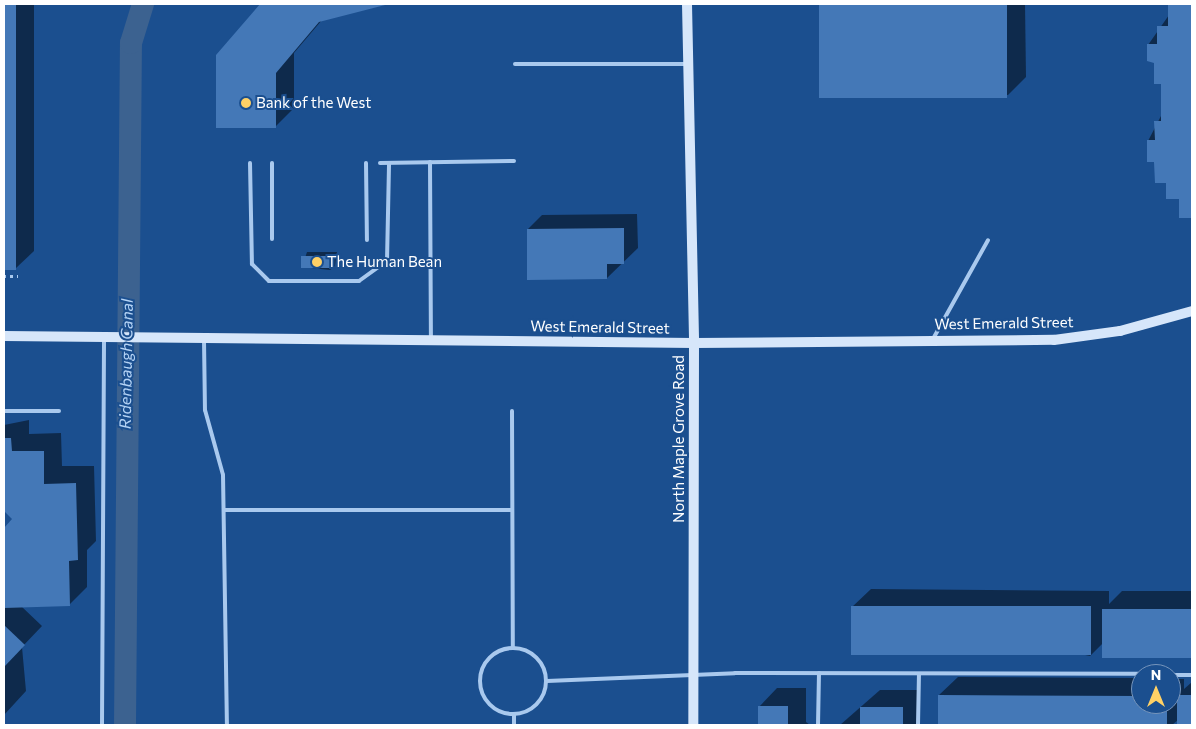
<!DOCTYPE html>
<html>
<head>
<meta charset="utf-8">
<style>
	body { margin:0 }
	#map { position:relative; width:1196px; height:729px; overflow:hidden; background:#1b4f8f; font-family:Commissioner,sans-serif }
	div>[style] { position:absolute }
	.shadow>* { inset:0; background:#0007 }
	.canal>* { height:22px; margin:-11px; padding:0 11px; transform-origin:11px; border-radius:11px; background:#3c6290 }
	.building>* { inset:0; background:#4478b7; transform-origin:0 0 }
	.path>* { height:3px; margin-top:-1.5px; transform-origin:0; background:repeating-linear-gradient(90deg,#a9c9ee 0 2.5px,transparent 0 6.5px) }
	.service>* { height:4px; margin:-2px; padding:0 2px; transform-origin:2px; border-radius:2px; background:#a9c9ee }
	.service>.ring { margin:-2px; padding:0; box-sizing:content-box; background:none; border:4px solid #a9c9ee; border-radius:50% }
	.secondary>* { height:10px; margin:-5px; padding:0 5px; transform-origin:5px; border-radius:5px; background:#d6e6fa }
	.dots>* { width:14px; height:14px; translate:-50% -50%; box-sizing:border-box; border:2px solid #1b4f8f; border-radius:50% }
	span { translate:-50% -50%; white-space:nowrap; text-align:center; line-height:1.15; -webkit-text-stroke:4px #1b4f8f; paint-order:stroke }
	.poi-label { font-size:15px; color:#fff }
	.left { translate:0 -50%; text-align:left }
	.street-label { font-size:15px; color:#fff }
	.water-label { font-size:16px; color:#b5d3f5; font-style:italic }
	.frame { position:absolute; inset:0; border:5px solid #fff; pointer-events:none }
	.north { position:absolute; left:1131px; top:664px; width:50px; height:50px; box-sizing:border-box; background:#1b4f8f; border:1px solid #7695bc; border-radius:50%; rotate:0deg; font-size:14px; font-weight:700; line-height:20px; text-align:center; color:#fff }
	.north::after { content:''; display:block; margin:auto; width:18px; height:22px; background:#ffd166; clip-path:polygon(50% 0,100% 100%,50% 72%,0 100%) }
</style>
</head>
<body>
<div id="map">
	<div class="shadow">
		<i style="clip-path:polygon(4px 4px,34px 4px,34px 251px,15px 269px,4px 269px)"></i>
		<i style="clip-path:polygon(261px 4px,387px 4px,322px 20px,294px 53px,294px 108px,276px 126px,217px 56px)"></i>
		<i style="clip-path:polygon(820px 4px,1025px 4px,1026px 77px,1008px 95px,821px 97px)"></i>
		<i style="clip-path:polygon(1170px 4px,1192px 4px,1192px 217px,1180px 217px,1180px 198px,1148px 141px,1162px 114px,1162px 83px,1148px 45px,1169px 15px)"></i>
		<i style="clip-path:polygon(637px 214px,638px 248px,607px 278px,528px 229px,542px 215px)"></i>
		<i style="clip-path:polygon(307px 252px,337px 252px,335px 266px,330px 270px,302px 267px)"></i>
		<i style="clip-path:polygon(29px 420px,29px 434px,61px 433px,62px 466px,94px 466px,96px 541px,87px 550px,87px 587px,69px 605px,21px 606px,42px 626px,22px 647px,26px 691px,4px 715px,4px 530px,14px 519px,4px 509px,4px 425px)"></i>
		<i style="clip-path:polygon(871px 589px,1109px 591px,1109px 604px,1122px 591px,1192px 591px,1192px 657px,1103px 656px,1103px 643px,1090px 656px,852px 607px)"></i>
		<i style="clip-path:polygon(958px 677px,1141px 678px,1141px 704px,1171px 704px,1171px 679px,1184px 679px,1184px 689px,1192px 682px,1192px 725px,1178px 725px,1178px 720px,1172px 725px,939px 725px,939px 695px)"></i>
		<i style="clip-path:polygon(777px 688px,806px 688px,806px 722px,810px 725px,759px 725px,759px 707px)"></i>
		<i style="clip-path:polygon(880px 690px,920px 690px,920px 725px,840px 725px)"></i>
	</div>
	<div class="canal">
		<i style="left:125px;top:725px;width:682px;rotate:-89.5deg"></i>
		<i style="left:131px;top:43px;width:41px;rotate:-72.9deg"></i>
	</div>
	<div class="building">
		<i style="left:4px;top:4px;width:12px;height:266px"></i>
		<i style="clip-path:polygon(260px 4px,389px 4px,319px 22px,276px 73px,276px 128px,216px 128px,216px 55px)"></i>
		<i style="left:819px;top:4px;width:188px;height:94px"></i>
		<i style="clip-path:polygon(1168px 4px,1192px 4px,1192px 218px,1179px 218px,1179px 199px,1166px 199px,1166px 183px,1155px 183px,1154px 162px,1147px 162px,1147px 140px,1155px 140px,1154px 121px,1161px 121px,1161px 84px,1154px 84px,1154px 63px,1147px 61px,1147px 44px,1157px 44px,1157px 26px,1168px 26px)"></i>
		<i style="clip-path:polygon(624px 228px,624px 264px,607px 264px,607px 279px,527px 280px,527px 229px)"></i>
		<i style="left:301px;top:256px;width:33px;height:12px"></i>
		<i style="clip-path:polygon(4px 438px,11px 438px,12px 451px,44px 451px,44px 484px,76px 483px,78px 560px,69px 561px,70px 606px,4px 608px,4px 528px,12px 519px,4px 511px)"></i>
		<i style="left:851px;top:606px;width:240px;height:49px"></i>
		<i style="left:1102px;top:609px;width:90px;height:49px"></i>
		<i style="clip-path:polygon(4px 625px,25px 645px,4px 667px)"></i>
		<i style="clip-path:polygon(938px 695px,1141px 696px,1141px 704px,1167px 704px,1167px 725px,938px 725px)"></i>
		<i style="left:1177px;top:695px;width:15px;height:30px"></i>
		<i style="left:758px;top:706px;width:30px;height:19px"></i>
		<i style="left:860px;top:707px;width:43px;height:18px"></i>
	</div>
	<div class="path">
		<i style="left:4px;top:276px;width:14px"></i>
	</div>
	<div class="service">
		<i style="left:515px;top:64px;width:173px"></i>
		<i style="left:430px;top:162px;width:178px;rotate:89.7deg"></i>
		<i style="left:250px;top:163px;width:101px;rotate:88.9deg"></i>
		<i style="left:252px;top:264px;width:24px;rotate:45deg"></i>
		<i style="left:269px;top:281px;width:90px"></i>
		<i style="left:359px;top:281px;width:34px;rotate:-36deg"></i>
		<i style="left:387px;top:261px;width:98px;rotate:-88.8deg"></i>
		<i style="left:272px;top:163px;width:76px;rotate:90deg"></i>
		<i style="left:366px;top:163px;width:77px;rotate:89.3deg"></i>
		<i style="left:380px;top:163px;width:134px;rotate:-0.9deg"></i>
		<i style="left:933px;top:339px;width:113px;rotate:-60.9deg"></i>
		<i style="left:204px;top:340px;width:70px;rotate:89.2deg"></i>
		<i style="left:205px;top:410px;width:67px;rotate:74.5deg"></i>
		<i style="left:223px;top:475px;width:250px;rotate:89.1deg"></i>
		<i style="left:4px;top:411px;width:55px"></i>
		<i style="left:512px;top:411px;width:236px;rotate:89.8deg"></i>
		<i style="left:224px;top:510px;width:288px"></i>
		<i class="ring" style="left:480px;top:648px;width:62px;height:62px"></i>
		<i style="left:1171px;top:675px;width:21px"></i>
		<i style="left:547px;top:681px;width:188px;rotate:-2.4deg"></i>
		<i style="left:735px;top:673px;width:406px;rotate:0.1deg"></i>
		<i style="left:514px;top:714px;width:11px;rotate:90deg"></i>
		<i style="left:102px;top:725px;width:386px;rotate:-89.7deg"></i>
		<i style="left:818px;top:725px;width:52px;rotate:-88.9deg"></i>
		<i style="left:918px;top:725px;width:51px;rotate:-88.9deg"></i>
	</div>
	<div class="secondary">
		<i style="left:687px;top:4px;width:339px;rotate:88.8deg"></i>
		<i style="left:694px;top:343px;width:382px;rotate:90.1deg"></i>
		<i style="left:4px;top:336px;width:690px;rotate:0.58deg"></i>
		<i style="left:694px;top:343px;width:360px;rotate:-0.5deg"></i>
		<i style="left:1054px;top:340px;width:67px;rotate:-7.8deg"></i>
		<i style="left:1120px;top:331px;width:75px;rotate:-15.5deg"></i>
	</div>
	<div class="dots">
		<i style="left:246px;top:103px;background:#ffd166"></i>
		<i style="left:317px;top:262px;background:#ffd166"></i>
	</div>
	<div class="poi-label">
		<span class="left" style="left:256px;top:103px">Bank of the West</span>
		<span class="left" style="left:327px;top:262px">The Human Bean</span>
	</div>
	<div class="street-label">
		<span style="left:1004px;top:323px;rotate:-1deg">West Emerald Street</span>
		<span style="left:600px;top:327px;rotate:1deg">West Emerald Street</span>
		<span style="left:679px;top:439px;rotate:-90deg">North Maple Grove Road</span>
	</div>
	<div class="water-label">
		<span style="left:126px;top:364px;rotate:-89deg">Ridenbaugh Canal</span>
	</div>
	<div class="frame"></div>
	<div class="north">N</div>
</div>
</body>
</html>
